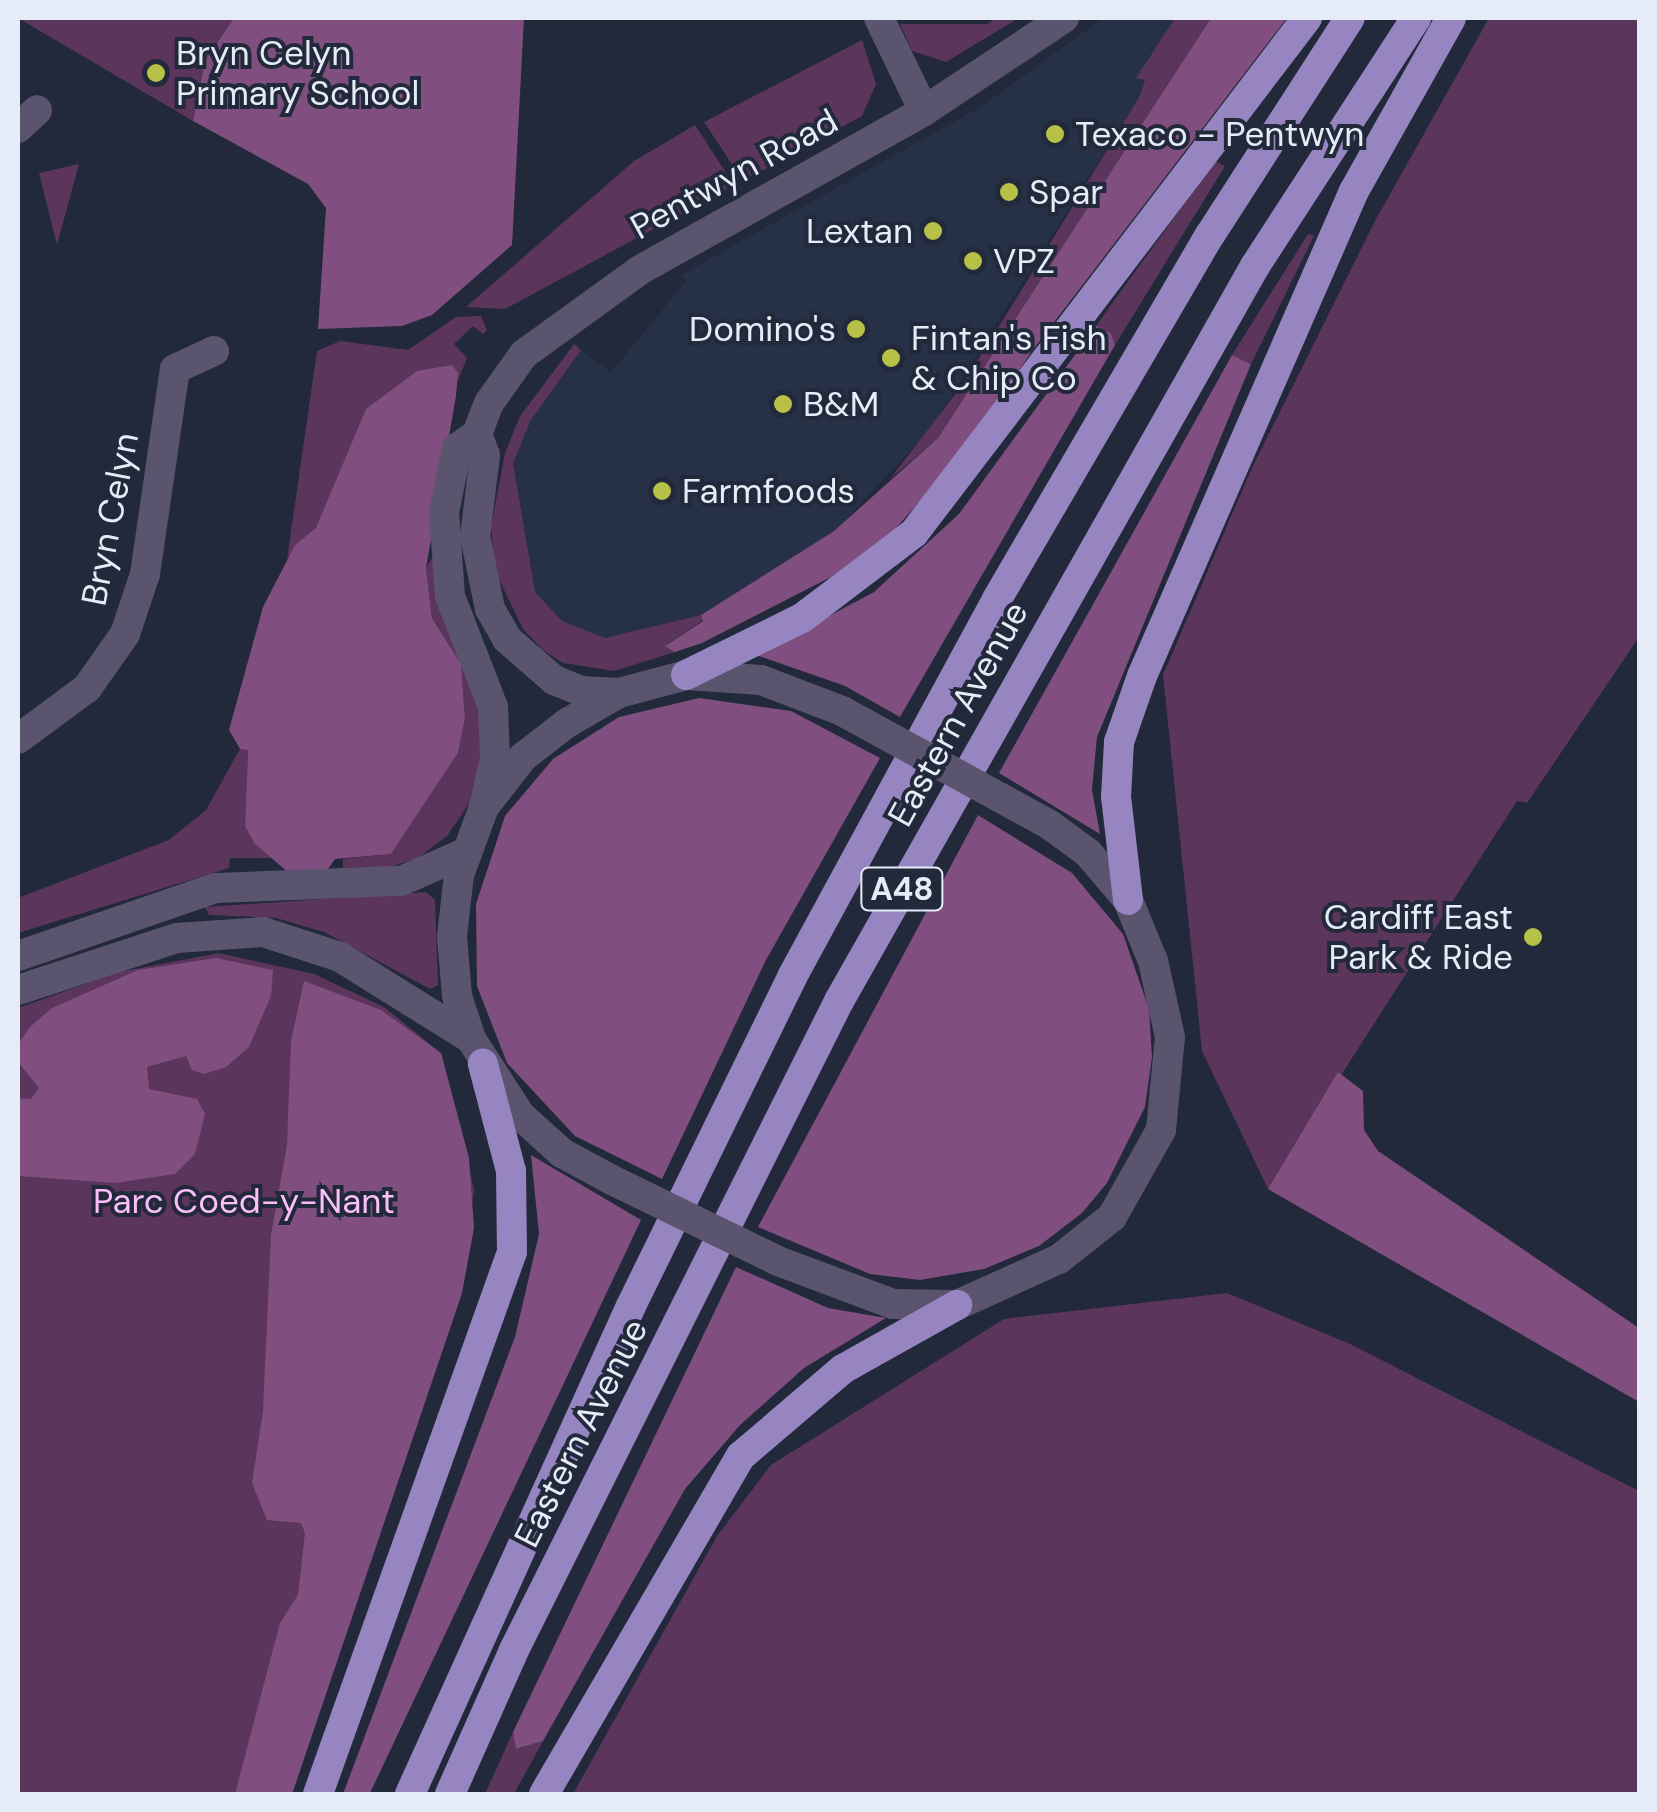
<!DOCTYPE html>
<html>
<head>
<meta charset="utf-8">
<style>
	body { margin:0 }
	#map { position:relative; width:1657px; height:1812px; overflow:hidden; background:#21293a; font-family:"DM Sans",sans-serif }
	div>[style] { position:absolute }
	.built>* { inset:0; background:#263047 }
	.green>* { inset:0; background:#5b355b }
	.forest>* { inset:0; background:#804f80 }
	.minor>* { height:30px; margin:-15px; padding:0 15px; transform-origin:15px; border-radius:15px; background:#5b546f }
	.tertiary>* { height:30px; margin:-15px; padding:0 15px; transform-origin:15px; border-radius:15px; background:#5b546f }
	.trunk>* { height:30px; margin:-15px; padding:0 15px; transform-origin:15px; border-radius:15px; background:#9685c0 }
	.tertiary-bridge>* { height:30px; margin:-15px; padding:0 15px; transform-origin:15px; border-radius:15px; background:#5b546f }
	.dots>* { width:28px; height:28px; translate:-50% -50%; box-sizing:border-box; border:5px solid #21293a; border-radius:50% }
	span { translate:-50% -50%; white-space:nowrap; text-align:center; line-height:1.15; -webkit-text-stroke:8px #21293a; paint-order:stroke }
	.shield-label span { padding:2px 8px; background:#21293a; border:2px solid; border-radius:8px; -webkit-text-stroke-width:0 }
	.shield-label { font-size:32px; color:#e5ebf7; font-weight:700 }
	.poi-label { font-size:35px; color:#e5ebf7 }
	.left { translate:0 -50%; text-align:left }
	.right { translate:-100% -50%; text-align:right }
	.street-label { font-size:35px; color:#e5ebf7 }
	.park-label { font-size:35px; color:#fabff9 }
	.frame { position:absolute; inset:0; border:20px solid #e5ebf7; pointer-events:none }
</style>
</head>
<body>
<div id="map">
	<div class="built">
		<i style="clip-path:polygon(1103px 18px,1175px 18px,1137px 77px,1145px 80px,1139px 97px,929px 431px,835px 531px,701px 615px,703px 620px,576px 655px,508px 563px,510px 464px,530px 419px,578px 348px,611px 372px,686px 281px,681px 275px,982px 106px)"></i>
	</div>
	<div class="green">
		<i style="clip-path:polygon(18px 18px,234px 18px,205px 61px,193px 121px)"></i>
		<i style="clip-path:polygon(996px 18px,1019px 18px,946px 62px,912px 51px,900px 24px,987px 24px)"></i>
		<i style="clip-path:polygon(1175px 18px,1211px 18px,938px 438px,890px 479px,963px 384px,1037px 265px,1139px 97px,1145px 80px,1136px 78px)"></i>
		<i style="clip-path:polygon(1489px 18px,1639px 18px,1639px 637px,1527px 803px,1517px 801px,1268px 1189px,1202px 1051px,1163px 675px,1251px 470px,1375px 221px)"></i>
		<i style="clip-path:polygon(862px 40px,876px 84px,862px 116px,747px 179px,739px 175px,704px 122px)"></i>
		<i style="clip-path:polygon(695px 125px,730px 179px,726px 190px,505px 309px,466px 307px,634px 161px)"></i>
		<i style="clip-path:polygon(1215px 161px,1225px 166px,1115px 345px,1111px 333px,1096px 326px)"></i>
		<i style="clip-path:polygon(79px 164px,57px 245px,39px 173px)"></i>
		<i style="clip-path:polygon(1308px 234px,1314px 236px,1251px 364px,1232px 355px)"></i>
		<i style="clip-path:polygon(481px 316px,487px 330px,483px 334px,473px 326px,454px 344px,467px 358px,457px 383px,458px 373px,287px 559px,317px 351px,340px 341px,408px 350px,456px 317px)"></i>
		<i style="clip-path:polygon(574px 344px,581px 350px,531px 420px,513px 463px,535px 592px,562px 621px,605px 638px,701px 615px,703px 620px,666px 645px,675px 652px,614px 671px,563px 663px,543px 650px,523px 629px,495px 571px,491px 527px,505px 453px,520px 416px)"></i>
		<i style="clip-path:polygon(432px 558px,474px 677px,485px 745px,470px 802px,447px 836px,418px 858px,390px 867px,343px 868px,343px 859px,391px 854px,458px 753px,465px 718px,461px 664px,432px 618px,426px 568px)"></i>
		<i style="clip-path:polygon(240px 749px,248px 749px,245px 826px,271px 858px,230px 858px,229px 868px,18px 933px,18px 898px,169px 840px,206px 810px)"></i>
		<i style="clip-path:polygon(426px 892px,435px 900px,438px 985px,430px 989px,324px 932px,276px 918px,209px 915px,205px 907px)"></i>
		<i style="clip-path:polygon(219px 953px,314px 974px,384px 1007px,441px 1053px,474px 1189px,462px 1293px,292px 1794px,18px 1794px,18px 1008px,119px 972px)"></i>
		<i style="clip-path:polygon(1227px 1293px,1348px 1343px,1639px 1491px,1639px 1794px,573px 1794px,717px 1536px,771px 1465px,1004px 1319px)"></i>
		<i style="clip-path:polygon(513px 1732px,517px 1749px,543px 1741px,514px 1794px,485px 1794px)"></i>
	</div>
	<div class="forest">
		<i style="clip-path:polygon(234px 18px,524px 18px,512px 245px,432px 315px,402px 326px,318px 329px,326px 208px,308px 184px,193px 121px,205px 61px)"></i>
		<i style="clip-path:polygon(1211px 18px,1287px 18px,1032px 351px,964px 452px,896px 528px,831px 577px,702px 643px,675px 652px,665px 646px,703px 621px,701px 615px,834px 531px,938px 438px)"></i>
		<i style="clip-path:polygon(1096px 326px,1111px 333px,1115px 345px,900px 717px,845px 686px,756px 655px,874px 592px,959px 514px)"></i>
		<i style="clip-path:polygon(1232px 355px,1251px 364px,1097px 737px,1092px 790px,1100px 834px,999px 773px)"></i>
		<i style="clip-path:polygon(452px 365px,458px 373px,456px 396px,426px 568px,432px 618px,461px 664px,465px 718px,458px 753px,391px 854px,335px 859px,323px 876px,289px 873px,255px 844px,245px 826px,248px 750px,240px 749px,229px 730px,263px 607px,295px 545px,316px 528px,366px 409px,417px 371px)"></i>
		<i style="clip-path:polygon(699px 698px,791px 711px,880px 758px,766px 960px,662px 1179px,575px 1136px,507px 1063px,477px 986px,476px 904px,505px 816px,553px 759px,619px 717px)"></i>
		<i style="clip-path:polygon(978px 815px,1072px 873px,1123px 934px,1149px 1009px,1152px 1057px,1145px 1107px,1107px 1183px,1082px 1213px,1039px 1246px,984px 1269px,920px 1280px,870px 1274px,758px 1227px)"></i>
		<i style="clip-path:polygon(216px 958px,273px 970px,271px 996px,249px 1047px,226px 1067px,204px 1074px,192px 1070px,186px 1056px,147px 1067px,149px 1089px,197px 1099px,205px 1114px,195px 1154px,175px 1174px,115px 1183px,18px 1176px,18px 1098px,31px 1099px,39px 1088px,18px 1062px,18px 1045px,29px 1028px,52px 1008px,138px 970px)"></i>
		<i style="clip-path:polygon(304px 981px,381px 1010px,441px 1053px,469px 1158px,474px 1228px,462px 1293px,292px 1794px,235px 1794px,280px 1623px,298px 1595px,305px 1533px,301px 1523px,267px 1520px,252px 1483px,263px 1411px,271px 1235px,287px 1145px,291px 1041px)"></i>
		<i style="clip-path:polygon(1338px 1072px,1363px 1091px,1364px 1130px,1378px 1151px,1639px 1328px,1639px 1402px,1268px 1189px)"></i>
		<i style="clip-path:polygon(531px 1155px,641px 1220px,370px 1793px,343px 1794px,515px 1337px,539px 1234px)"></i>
		<i style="clip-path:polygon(736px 1267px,828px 1308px,886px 1318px,804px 1368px,740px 1425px,685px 1489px,543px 1741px,516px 1749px,513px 1732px)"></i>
	</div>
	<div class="minor">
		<i style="left:879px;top:18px;width:103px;rotate:64.2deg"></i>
		<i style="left:18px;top:128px;width:26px;rotate:-43deg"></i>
		<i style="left:18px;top:739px;width:86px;rotate:-36.5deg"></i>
		<i style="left:87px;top:688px;width:66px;rotate:-54.9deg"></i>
		<i style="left:125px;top:634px;width:63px;rotate:-71.6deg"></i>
		<i style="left:145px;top:574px;width:207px;rotate:-81.7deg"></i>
		<i style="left:175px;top:369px;width:43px;rotate:-24.8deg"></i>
	</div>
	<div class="tertiary">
		<i style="left:477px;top:434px;width:22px;rotate:69deg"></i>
		<i style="left:485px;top:455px;width:82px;rotate:97deg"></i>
		<i style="left:475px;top:536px;width:75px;rotate:78.4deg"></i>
		<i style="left:490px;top:609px;width:34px;rotate:60deg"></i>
		<i style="left:507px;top:639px;width:62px;rotate:41.1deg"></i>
		<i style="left:554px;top:680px;width:29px;rotate:22deg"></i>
		<i style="left:581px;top:691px;width:38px;rotate:3deg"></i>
		<i style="left:484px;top:807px;width:49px;rotate:-77.1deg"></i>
		<i style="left:495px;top:759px;width:52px;rotate:-92.2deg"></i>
		<i style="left:493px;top:707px;width:119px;rotate:-111.2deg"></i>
		<i style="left:450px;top:596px;width:83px;rotate:-94.1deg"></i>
		<i style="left:444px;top:513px;width:66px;rotate:-78.7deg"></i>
		<i style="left:457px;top:448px;width:24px;rotate:-35deg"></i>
		<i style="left:477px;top:434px;width:33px;rotate:-69deg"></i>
		<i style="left:489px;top:403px;width:60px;rotate:-54.5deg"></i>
		<i style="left:524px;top:354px;width:143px;rotate:-35.9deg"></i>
		<i style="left:640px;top:270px;width:325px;rotate:-29.2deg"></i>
		<i style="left:924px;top:111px;width:168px;rotate:-33.6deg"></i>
		<i style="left:18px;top:956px;width:208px;rotate:-19deg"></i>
		<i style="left:215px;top:888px;width:186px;rotate:-2.2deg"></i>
		<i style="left:401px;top:881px;width:72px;rotate:-23.7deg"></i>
		<i style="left:18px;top:990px;width:167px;rotate:-18.1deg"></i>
		<i style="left:177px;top:938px;width:86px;rotate:-4deg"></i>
		<i style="left:263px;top:932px;width:81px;rotate:18deg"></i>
		<i style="left:340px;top:957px;width:155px;rotate:32deg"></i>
		<i style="left:612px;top:1180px;width:57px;rotate:-151.6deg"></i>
		<i style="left:562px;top:1153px;width:57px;rotate:-137.9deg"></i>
		<i style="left:520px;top:1115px;width:90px;rotate:-122.8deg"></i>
		<i style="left:471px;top:1039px;width:45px;rotate:-108deg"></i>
		<i style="left:457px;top:996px;width:60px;rotate:-94.8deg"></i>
		<i style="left:452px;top:936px;width:61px;rotate:-83.5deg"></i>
		<i style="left:459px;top:875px;width:72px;rotate:-69.8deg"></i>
		<i style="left:484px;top:807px;width:63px;rotate:-52deg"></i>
		<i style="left:523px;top:757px;width:56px;rotate:-37.7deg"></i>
		<i style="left:567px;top:723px;width:60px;rotate:-30deg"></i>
		<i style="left:619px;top:693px;width:69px;rotate:-15deg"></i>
		<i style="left:686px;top:675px;width:75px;rotate:3.8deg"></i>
		<i style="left:761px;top:680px;width:87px;rotate:20.9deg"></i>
		<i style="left:778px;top:1261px;width:123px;rotate:20.5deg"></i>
		<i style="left:893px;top:1304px;width:64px;rotate:0.9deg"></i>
		<i style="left:957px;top:1305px;width:112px;rotate:-24.3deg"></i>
		<i style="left:1059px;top:1259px;width:68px;rotate:-38.4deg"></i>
		<i style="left:1112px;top:1217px;width:100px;rotate:-60.6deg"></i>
		<i style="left:1161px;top:1130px;width:93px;rotate:-84.5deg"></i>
		<i style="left:1170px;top:1037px;width:78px;rotate:-102.6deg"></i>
		<i style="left:1153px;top:961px;width:66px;rotate:-112.3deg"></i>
		<i style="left:1128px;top:900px;width:62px;rotate:-130.4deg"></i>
		<i style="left:1088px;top:853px;width:47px;rotate:-143.6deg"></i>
	</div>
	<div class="trunk">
		<i style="left:686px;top:675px;width:129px;rotate:-26.2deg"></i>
		<i style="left:802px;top:618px;width:141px;rotate:-37.2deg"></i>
		<i style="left:914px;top:533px;width:648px;rotate:-52.65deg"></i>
		<i style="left:1128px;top:900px;width:104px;rotate:-96.6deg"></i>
		<i style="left:1116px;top:797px;width:55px;rotate:-86.9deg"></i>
		<i style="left:1119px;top:742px;width:70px;rotate:-70.8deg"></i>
		<i style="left:1142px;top:676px;width:529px;rotate:-66.39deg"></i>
		<i style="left:1354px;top:191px;width:198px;rotate:-60.7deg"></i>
		<i style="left:318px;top:1794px;width:576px;rotate:-70.31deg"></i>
		<i style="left:512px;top:1252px;width:81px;rotate:-90.7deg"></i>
		<i style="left:511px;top:1171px;width:111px;rotate:-104.7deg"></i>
		<i style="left:410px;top:1794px;width:536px;rotate:-65.64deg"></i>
		<i style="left:631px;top:1306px;width:366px;rotate:-63.9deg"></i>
		<i style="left:792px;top:977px;width:430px;rotate:-61.5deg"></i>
		<i style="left:997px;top:599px;width:422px;rotate:-59.7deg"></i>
		<i style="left:1210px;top:235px;width:258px;rotate:-57.2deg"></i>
		<i style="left:450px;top:1794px;width:158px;rotate:-66deg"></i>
		<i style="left:514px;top:1650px;width:726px;rotate:-63.4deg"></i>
		<i style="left:839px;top:1001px;width:845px;rotate:-60.49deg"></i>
		<i style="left:1255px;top:266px;width:296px;rotate:-57deg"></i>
		<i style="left:544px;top:1794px;width:391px;rotate:-59.8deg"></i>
		<i style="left:741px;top:1456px;width:134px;rotate:-40.5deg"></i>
		<i style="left:843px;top:1369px;width:131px;rotate:-29.3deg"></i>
	</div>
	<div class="tertiary-bridge">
		<i style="left:842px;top:711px;width:237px;rotate:28.7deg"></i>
		<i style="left:612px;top:1180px;width:185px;rotate:26deg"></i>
	</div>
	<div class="dots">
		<i style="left:156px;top:73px;background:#b7c147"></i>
		<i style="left:1055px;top:134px;background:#b7c147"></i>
		<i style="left:1009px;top:192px;background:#b7c147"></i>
		<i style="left:933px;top:231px;background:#b7c147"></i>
		<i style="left:973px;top:261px;background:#b7c147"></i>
		<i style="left:856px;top:329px;background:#b7c147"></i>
		<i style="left:891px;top:358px;background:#b7c147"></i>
		<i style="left:783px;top:404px;background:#b7c147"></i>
		<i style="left:662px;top:491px;background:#b7c147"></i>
		<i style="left:1533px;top:937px;background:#b7c147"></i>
	</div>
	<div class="shield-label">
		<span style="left:902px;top:889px">A48</span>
	</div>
	<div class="poi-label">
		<span class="left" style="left:176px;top:73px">Bryn Celyn<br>Primary School</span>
		<span class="left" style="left:1075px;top:134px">Texaco - Pentwyn</span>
		<span class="left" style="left:1029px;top:192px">Spar</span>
		<span class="right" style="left:913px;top:231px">Lextan</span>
		<span class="left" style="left:993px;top:261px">VPZ</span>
		<span class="right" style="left:836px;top:329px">Domino's</span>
		<span class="left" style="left:911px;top:358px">Fintan's Fish<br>&amp; Chip Co</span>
		<span class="left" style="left:803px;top:404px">B&amp;M</span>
		<span class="left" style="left:682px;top:491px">Farmfoods</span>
		<span class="right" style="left:1513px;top:937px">Cardiff East<br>Park &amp; Ride</span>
	</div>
	<div class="street-label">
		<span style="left:734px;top:174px;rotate:-29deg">Pentwyn Road</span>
		<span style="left:110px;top:519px;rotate:-79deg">Bryn Celyn</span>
		<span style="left:958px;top:714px;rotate:-61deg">Eastern Avenue</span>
		<span style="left:581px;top:1433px;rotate:-63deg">Eastern Avenue</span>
	</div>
	<div class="park-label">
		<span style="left:244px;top:1201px">Parc Coed-y-Nant</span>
	</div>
	<div class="frame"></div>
</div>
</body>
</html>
